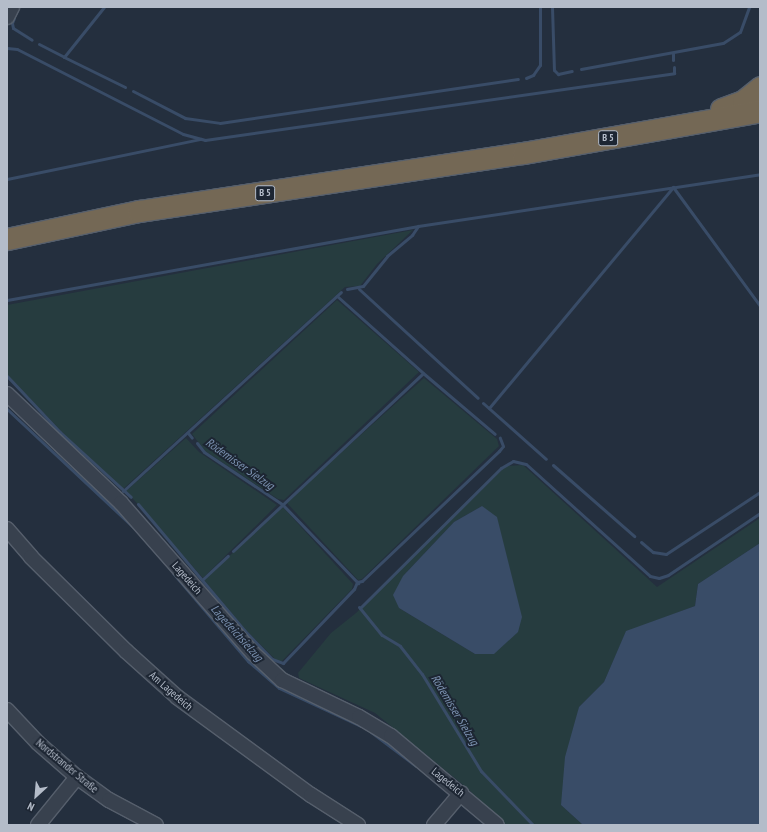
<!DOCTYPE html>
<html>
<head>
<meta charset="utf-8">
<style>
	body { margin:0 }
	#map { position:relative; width:767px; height:832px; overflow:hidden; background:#242f3e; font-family:"PT Sans Narrow",sans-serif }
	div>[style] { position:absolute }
	.green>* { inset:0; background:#263c3f }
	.water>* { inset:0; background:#394c67 }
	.stream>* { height:3px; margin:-1.5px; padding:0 1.5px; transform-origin:1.5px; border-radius:1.5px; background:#394c67 }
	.roads { filter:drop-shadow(1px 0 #565f6c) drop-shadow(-1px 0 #565f6c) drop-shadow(0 1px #565f6c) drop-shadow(0 -1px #565f6c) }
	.minor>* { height:14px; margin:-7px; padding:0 7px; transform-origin:7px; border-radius:7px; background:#38414e }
	.highway>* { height:21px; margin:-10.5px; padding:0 10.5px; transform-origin:10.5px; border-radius:10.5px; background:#746855 }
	span { translate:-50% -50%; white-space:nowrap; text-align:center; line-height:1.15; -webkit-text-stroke:4px #1d2633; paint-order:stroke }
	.shield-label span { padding:1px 3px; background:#1d2633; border:1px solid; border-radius:3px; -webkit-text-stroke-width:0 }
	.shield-label { font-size:10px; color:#b4bcc9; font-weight:700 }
	.street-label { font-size:11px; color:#b4bcc9 }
	.water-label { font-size:12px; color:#7c92b1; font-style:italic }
	.frame { position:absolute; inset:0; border:8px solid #b4bcc9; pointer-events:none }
	.north { position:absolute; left:16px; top:776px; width:40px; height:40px; -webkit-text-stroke:3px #1d2633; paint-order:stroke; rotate:206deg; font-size:11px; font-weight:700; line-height:16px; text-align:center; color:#b4bcc9 }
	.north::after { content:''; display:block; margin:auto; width:14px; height:18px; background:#b4bcc9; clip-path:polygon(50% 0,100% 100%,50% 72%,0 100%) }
</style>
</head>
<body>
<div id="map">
	<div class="green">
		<i style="clip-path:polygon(413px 230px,377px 264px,360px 286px,345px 287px,123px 489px,67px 437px,7px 375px,7px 305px)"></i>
		<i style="clip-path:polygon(337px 300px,419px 372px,284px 500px,278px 499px,205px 451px,192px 434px)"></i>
		<i style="clip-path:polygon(424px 378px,497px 439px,499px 446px,362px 579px,358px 580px,286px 502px)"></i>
		<i style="clip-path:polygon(186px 438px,199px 452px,277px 505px,203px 578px,126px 491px)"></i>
		<i style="clip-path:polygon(evenodd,523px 465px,657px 587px,760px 518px,760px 543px,698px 584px,695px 606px,626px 632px,604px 682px,579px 707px,561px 805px,583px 825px,506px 825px,467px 788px,375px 713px,299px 678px,298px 673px,331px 633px,356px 613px,506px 466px,523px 465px,482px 506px,475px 654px,399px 608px,403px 576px,454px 522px,482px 506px)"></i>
		<i style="clip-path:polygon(282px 506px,353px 584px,352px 589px,282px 661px,278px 662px,245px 629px,204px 580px)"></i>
	</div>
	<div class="water">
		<i style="clip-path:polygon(482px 506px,497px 517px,522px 617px,518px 632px,494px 654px,475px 654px,399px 608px,393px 595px,403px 576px,454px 522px)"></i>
		<i style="clip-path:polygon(760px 543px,760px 825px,583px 825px,561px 805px,565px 757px,579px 707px,604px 682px,626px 631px,695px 606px,698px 584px)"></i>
	</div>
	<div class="stream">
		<i style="left:552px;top:7px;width:63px;rotate:88.2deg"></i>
		<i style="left:554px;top:70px;width:6px;rotate:45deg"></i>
		<i style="left:558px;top:74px;width:14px;rotate:-12deg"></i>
		<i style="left:14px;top:18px;width:5px;rotate:112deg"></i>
		<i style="left:12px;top:23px;width:5px;rotate:79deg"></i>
		<i style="left:13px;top:28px;width:22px;rotate:32deg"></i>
		<i style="left:39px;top:44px;width:28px;rotate:27deg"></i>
		<i style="left:64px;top:57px;width:64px;rotate:-51.3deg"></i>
		<i style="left:7px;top:48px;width:10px;rotate:6deg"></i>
		<i style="left:17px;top:49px;width:186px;rotate:27.1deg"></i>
		<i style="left:183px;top:134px;width:23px;rotate:15deg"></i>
		<i style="left:205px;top:140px;width:474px;rotate:-8.1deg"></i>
		<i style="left:674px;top:73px;width:6px;rotate:-90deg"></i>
		<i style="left:673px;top:53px;width:7px;rotate:90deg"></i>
		<i style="left:64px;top:57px;width:68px;rotate:26.2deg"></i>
		<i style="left:581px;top:69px;width:144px;rotate:-10.4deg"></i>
		<i style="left:723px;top:43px;width:20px;rotate:-33deg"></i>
		<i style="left:740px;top:32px;width:27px;rotate:-70deg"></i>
		<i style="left:526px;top:78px;width:8px;rotate:-23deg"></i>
		<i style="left:533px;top:75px;width:12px;rotate:-55deg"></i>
		<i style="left:540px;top:65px;width:58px;rotate:-90deg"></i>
		<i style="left:133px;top:91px;width:59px;rotate:27.4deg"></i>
		<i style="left:185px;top:118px;width:35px;rotate:8deg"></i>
		<i style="left:220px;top:123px;width:301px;rotate:-8.4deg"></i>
		<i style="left:7px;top:179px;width:198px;rotate:-11.7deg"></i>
		<i style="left:347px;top:289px;width:16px;rotate:-11deg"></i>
		<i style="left:363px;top:286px;width:38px;rotate:-51deg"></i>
		<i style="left:387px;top:256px;width:33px;rotate:-40deg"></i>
		<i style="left:412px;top:235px;width:11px;rotate:-56deg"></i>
		<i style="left:359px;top:289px;width:161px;rotate:42.5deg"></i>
		<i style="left:337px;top:296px;width:115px;rotate:41.8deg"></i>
		<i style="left:423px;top:373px;width:94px;rotate:40.3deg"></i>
		<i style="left:7px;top:300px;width:418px;rotate:-10.2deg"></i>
		<i style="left:418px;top:226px;width:346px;rotate:-8.6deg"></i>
		<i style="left:7px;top:376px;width:77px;rotate:46.6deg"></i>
		<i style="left:60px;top:432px;width:96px;rotate:42.5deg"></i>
		<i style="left:483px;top:403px;width:84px;rotate:41.6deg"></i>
		<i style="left:489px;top:408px;width:288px;rotate:-50.2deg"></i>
		<i style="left:673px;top:187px;width:147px;rotate:53.8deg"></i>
		<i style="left:7px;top:409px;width:173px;rotate:43.1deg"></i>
		<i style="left:188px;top:433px;width:6px;rotate:51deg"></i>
		<i style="left:197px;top:443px;width:11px;rotate:52deg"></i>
		<i style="left:204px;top:452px;width:94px;rotate:33.7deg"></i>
		<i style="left:282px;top:504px;width:110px;rotate:46.1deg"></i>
		<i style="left:553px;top:465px;width:108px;rotate:41.2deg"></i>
		<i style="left:123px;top:491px;width:295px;rotate:-42.4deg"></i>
		<i style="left:138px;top:504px;width:165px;rotate:49.9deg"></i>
		<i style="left:244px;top:630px;width:40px;rotate:46deg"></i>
		<i style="left:272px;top:659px;width:12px;rotate:20deg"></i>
		<i style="left:283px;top:663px;width:103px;rotate:-46.2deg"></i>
		<i style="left:354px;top:589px;width:8px;rotate:-67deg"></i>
		<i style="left:357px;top:582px;width:5px;rotate:-11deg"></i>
		<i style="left:362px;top:581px;width:189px;rotate:-43.5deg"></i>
		<i style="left:499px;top:451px;width:6px;rotate:-51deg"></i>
		<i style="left:503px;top:446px;width:9px;rotate:-111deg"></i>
		<i style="left:641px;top:542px;width:16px;rotate:40deg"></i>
		<i style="left:653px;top:552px;width:13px;rotate:9deg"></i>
		<i style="left:666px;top:554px;width:113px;rotate:-33.4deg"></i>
		<i style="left:233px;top:551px;width:260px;rotate:-43.1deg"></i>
		<i style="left:173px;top:573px;width:116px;rotate:49.6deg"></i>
		<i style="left:248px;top:661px;width:41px;rotate:41.1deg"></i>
		<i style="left:279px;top:688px;width:90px;rotate:24.9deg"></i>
		<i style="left:203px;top:579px;width:34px;rotate:-43deg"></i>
		<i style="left:359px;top:607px;width:36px;rotate:51deg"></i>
		<i style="left:382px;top:635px;width:21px;rotate:31deg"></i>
		<i style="left:400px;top:646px;width:36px;rotate:52deg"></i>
		<i style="left:422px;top:674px;width:114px;rotate:58.7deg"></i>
		<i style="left:481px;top:771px;width:75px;rotate:46.1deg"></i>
		<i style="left:360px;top:608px;width:199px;rotate:-44.8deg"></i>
		<i style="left:501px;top:468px;width:14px;rotate:-30deg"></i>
		<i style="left:513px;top:461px;width:13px;rotate:13deg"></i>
		<i style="left:526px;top:464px;width:167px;rotate:42.1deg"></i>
		<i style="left:650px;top:576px;width:9px;rotate:13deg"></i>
		<i style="left:659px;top:578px;width:9px;rotate:-18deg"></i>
		<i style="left:668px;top:575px;width:111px;rotate:-34deg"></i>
		<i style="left:371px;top:732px;width:56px;rotate:37.1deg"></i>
	</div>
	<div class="roads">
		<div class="minor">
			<i style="left:7px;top:17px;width:11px;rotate:-63deg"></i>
			<i style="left:7px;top:394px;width:158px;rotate:43.7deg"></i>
			<i style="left:121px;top:503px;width:200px;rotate:48.7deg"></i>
			<i style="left:253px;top:653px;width:40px;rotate:43deg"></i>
			<i style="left:282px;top:680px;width:85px;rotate:25.7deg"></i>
			<i style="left:359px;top:717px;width:37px;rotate:31deg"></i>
			<i style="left:391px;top:736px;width:138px;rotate:40deg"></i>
			<i style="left:7px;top:529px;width:37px;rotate:49deg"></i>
			<i style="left:31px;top:557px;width:134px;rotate:44.7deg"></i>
			<i style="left:126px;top:651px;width:69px;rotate:42deg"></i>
			<i style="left:177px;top:697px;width:166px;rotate:36.2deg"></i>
			<i style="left:311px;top:795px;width:56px;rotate:32.6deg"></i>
			<i style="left:7px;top:710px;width:45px;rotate:46.8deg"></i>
			<i style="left:38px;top:743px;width:52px;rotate:41.1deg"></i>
			<i style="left:77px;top:777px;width:39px;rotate:36deg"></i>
			<i style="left:109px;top:800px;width:53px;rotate:28deg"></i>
			<i style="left:38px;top:825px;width:62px;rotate:-50.9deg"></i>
			<i style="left:434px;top:825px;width:42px;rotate:-49.8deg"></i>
		</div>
		<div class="highway">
			<i style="left:721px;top:109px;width:23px;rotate:-20deg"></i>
			<i style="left:743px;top:101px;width:22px;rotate:-39deg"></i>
			<i style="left:7px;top:239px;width:135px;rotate:-12deg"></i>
			<i style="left:139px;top:211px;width:388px;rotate:-8.6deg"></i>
			<i style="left:523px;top:153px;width:241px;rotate:-10deg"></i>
		</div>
	</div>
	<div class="shield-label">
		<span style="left:608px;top:138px">B 5</span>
		<span style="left:265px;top:193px">B 5</span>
	</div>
	<div class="street-label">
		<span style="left:187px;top:578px;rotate:49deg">Lagedeich</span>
		<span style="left:171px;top:691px;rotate:41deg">Am Lagedeich</span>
		<span style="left:67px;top:766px;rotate:40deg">Nordstrander Straße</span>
		<span style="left:448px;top:782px;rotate:39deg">Lagedeich</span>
	</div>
	<div class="water-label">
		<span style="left:240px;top:464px;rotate:35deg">Rödemisser Sielzug</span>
		<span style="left:237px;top:633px;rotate:48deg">Lagedeichsielzug</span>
		<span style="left:455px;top:710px;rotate:59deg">Rödemisser Sielzug</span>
	</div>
	<div class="frame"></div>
	<div class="north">N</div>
</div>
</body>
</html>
